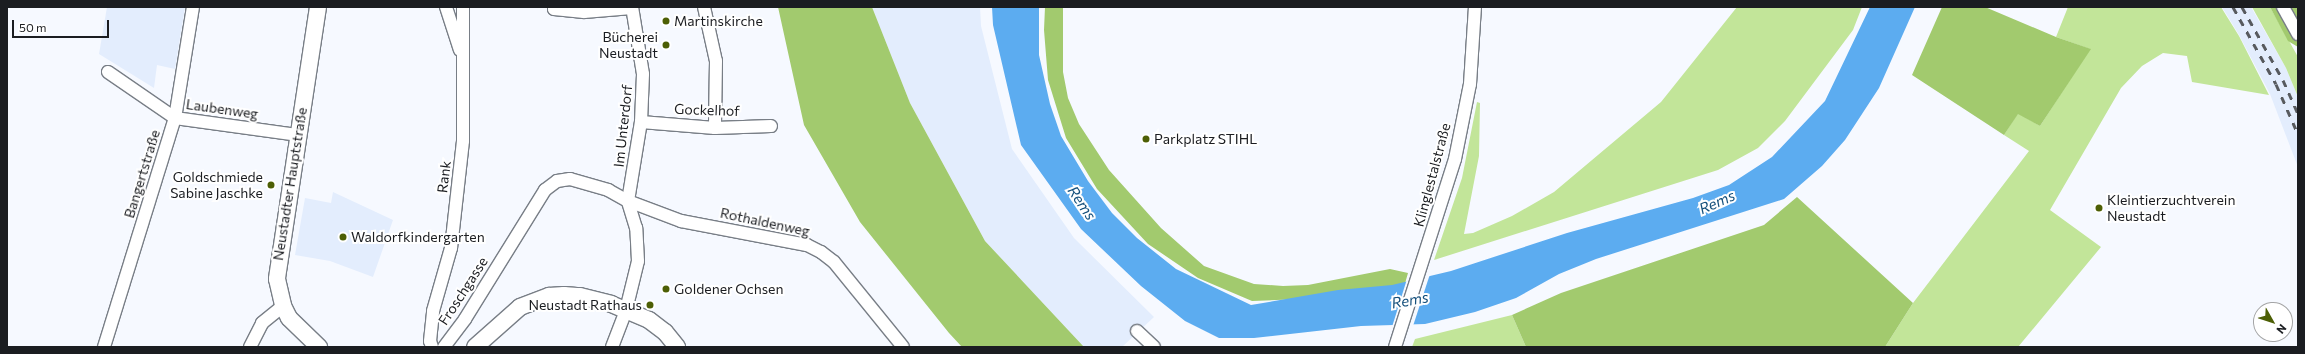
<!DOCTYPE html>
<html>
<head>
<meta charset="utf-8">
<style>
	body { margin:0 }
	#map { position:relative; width:2305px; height:354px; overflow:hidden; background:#f6f9ff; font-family:Commissioner,sans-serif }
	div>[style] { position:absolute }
	.built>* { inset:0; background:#e3edfd }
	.green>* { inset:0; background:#c2e599 }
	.forest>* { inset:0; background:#a2ca6e }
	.water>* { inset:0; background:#5cacf0 }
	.pier>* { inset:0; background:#f6f9ff }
	.roads { filter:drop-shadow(1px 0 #787e86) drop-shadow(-1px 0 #787e86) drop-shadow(0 1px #787e86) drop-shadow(0 -1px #787e86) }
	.street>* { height:12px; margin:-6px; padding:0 6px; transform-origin:6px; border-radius:6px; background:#fff }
	.secondary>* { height:16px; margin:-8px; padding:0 8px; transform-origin:8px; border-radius:8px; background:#fff }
	.rail>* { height:3px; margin-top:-1.5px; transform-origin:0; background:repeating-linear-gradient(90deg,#575a5e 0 7px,transparent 0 14px) }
	.dots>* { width:11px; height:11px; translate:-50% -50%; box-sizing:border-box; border:2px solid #fff; border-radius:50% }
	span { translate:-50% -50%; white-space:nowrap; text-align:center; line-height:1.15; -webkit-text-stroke:4px #fff; paint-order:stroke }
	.poi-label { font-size:14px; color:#1b1d21 }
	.left { translate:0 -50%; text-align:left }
	.right { translate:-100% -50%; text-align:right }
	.street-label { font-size:14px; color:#1b1d21 }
	.water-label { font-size:15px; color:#15507c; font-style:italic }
	.frame { position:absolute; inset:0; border:8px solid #1b1d21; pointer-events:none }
	.north { position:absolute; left:2253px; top:302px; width:40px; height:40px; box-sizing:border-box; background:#fff; border:1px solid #a4a5a6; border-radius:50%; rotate:129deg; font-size:11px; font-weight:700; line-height:16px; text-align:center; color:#1b1d21 }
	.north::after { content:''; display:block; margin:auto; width:14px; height:18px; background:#4d5f05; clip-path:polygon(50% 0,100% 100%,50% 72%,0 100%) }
	.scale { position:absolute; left:12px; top:20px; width:97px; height:18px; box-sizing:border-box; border:2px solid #1b1d21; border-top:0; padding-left:5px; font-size:12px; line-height:14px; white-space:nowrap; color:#1b1d21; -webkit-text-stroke:3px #fff; paint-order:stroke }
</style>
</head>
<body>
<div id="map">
	<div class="built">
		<i style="clip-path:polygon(107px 7px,185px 7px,175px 69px,157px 65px,154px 88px,99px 54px)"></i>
		<i style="clip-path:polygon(872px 7px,980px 7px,981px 26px,1012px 149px,1074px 238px,1154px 317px,1122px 347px,1084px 347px,985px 241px,910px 103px)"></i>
		<i style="clip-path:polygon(2222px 7px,2251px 7px,2286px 68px,2298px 97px,2298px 167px,2270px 94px,2239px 35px)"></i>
		<i style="clip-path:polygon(333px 192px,393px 220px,373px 277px,330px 261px,295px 255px,305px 198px,331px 203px)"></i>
	</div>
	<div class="green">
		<i style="clip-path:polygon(1737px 7px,1862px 7px,1853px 30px,1785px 121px,1758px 148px,1718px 170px,1434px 260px,1462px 178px,1477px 102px,1480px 103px,1479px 156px,1464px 234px,1473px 233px,1512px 216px,1554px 192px,1661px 102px)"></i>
		<i style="clip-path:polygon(2068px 7px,2221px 7px,2239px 36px,2269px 95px,2192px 82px,2187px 56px,2163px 53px,2142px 66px,2121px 88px,2050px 210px,2101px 247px,2018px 347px,1885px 347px,1913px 303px,2029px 151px,2004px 135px,2018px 113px,2040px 126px,2090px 49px,2056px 37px)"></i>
		<i style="clip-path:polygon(2252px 7px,2270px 7px,2298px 57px,2298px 97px,2286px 68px)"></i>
		<i style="clip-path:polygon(1512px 315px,1526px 347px,1412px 347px,1415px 339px)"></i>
	</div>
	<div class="forest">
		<i style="clip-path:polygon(778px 7px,872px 7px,910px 103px,985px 241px,1084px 347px,962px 347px,949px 333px,860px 222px,804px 125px)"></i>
		<i style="clip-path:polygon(1045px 7px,1063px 7px,1063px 72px,1068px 98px,1079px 124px,1109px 170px,1161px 228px,1204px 266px,1254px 284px,1283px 286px,1308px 285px,1390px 269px,1408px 273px,1404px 287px,1327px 298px,1252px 301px,1198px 278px,1148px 244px,1097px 189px,1066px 138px,1048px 80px,1044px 30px)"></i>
		<i style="clip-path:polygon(1942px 7px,1985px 7px,2056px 37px,2091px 49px,2040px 126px,2018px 114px,2004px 135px,1912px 75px)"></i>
		<i style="clip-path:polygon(2270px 7px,2298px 7px,2298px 47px,2288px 41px)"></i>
		<i style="clip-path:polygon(1797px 197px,1913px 303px,1885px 347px,1526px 347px,1512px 315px,1561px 293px,1764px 225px)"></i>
	</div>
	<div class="water">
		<i style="clip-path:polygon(992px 7px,1039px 7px,1039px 55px,1050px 104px,1061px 136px,1088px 181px,1112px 213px,1137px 238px,1176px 269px,1251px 305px,1338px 290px,1392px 285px,1451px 271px,1567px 233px,1693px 198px,1729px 185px,1772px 157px,1825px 101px,1870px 7px,1915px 7px,1879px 88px,1845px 140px,1822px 166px,1784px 199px,1596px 259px,1559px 274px,1516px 298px,1475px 312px,1425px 324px,1361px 326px,1254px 338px,1219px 338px,1185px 321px,1141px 286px,1081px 229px,1021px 145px,993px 25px)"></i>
	</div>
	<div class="pier">
		<i style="clip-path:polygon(1430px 274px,1413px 326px,1392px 327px,1407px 279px)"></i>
	</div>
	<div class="roads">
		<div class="street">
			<i style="left:446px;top:7px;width:45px;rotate:72deg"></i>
			<i style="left:555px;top:7px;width:2px;rotate:117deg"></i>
			<i style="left:554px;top:9px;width:30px;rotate:6deg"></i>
			<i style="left:584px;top:12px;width:48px;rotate:-4.8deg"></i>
			<i style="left:704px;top:7px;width:55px;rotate:77.5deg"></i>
			<i style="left:716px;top:61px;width:67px;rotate:90.9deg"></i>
			<i style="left:2283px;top:7px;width:31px;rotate:61deg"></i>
			<i style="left:108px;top:72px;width:81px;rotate:34.5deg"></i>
			<i style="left:175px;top:118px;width:123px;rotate:7.9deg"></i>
			<i style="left:641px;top:122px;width:74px;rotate:4.6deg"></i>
			<i style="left:715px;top:128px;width:56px;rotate:-2deg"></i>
			<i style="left:1137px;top:331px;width:23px;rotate:43deg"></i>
			<i style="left:104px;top:347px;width:240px;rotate:-72.8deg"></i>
			<i style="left:175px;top:118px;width:112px;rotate:-80.8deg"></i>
			<i style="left:250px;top:347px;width:27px;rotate:-63deg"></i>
			<i style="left:262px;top:323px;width:27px;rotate:-39deg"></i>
			<i style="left:432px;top:347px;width:6px;rotate:-108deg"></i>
			<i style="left:430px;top:341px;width:30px;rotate:-84deg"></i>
			<i style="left:433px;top:311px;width:66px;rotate:-74.1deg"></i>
			<i style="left:451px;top:248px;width:108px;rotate:-83.6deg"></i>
			<i style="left:463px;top:141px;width:134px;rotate:-90deg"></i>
			<i style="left:444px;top:347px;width:35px;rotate:-53deg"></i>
			<i style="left:465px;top:319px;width:152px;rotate:-58.2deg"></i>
			<i style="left:545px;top:190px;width:15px;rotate:-37deg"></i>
			<i style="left:557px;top:181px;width:13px;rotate:-9deg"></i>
			<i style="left:570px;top:179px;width:40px;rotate:16deg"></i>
			<i style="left:608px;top:190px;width:23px;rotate:29deg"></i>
			<i style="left:628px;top:201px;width:57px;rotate:20.7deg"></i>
			<i style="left:681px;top:221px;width:128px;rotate:10.8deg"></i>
			<i style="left:807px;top:245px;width:16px;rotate:27deg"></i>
			<i style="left:821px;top:252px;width:16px;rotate:38deg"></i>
			<i style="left:834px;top:262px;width:109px;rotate:50.9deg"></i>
			<i style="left:612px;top:347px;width:40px;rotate:-69deg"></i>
			<i style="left:626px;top:310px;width:50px;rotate:-76.2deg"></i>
			<i style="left:638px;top:261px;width:33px;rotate:-93deg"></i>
			<i style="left:636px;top:228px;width:28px;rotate:-107deg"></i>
			<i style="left:628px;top:201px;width:80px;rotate:-80.7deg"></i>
			<i style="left:641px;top:122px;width:48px;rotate:-87.6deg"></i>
			<i style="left:643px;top:74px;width:68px;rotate:-99.3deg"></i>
			<i style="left:1395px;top:347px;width:197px;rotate:-72.3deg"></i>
			<i style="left:1455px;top:159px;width:76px;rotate:-78.7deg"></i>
			<i style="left:1470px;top:84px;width:77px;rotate:-86.3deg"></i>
		</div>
		<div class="secondary">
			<i style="left:318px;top:7px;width:275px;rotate:98.6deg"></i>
			<i style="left:277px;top:279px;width:28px;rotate:77deg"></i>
			<i style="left:283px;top:306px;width:13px;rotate:63deg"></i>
			<i style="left:289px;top:318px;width:42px;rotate:44deg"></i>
			<i style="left:475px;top:347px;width:60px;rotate:-41.6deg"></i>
			<i style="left:520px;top:307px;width:31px;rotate:-21deg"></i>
			<i style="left:549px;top:296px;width:15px;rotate:-4deg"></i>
			<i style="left:564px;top:295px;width:16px;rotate:4deg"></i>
			<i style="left:580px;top:296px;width:32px;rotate:14deg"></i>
			<i style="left:611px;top:304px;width:41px;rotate:22.8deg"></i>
			<i style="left:649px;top:320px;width:20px;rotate:37deg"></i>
			<i style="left:665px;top:332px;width:19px;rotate:51deg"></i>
		</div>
	</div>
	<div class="rail">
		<i style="left:2233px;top:7px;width:88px;rotate:60.8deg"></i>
		<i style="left:2276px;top:84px;width:55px;rotate:66.3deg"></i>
		<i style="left:2242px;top:7px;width:84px;rotate:60.7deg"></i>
		<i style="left:2283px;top:80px;width:36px;rotate:66deg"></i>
	</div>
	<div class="dots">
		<i style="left:666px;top:21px;background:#4d5f05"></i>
		<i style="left:666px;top:45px;background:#4d5f05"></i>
		<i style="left:1146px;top:139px;background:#4d5f05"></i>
		<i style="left:271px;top:185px;background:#4d5f05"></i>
		<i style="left:2099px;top:208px;background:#4d5f05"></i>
		<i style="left:343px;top:237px;background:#4d5f05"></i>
		<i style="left:666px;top:289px;background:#4d5f05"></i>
		<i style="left:650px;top:305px;background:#4d5f05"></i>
	</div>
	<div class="poi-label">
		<span class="left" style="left:674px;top:21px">Martinskirche</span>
		<span class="right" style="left:658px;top:45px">Bücherei<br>Neustadt</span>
		<span class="left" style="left:1154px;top:139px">Parkplatz STIHL</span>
		<span class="right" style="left:263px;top:185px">Goldschmiede<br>Sabine Jaschke</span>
		<span class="left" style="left:2107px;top:208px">Kleintierzuchtverein<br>Neustadt</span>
		<span class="left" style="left:351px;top:237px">Waldorfkindergarten</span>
		<span class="left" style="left:674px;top:289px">Goldener Ochsen</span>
		<span class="right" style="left:642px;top:305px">Neustadt Rathaus</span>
	</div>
	<div class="street-label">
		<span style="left:222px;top:109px;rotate:8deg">Laubenweg</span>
		<span style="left:707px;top:110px;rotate:2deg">Gockelhof</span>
		<span style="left:623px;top:126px;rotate:-84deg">Im Unterdorf</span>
		<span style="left:142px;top:174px;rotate:-73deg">Bangertstraße</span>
		<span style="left:1432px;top:175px;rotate:-75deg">Klinglestalstraße</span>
		<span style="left:444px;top:177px;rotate:-83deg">Rank</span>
		<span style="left:290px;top:184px;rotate:-81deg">Neustadter Hauptstraße</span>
		<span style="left:765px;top:222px;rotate:12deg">Rothaldenweg</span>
		<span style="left:463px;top:291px;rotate:-57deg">Froschgasse</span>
	</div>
	<div class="water-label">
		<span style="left:1717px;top:202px;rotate:-24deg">Rems</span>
		<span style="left:1082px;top:203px;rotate:56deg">Rems</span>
		<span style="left:1410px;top:300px;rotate:-10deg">Rems</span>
	</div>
	<div class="frame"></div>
	<div class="north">N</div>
	<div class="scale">50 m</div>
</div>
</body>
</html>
